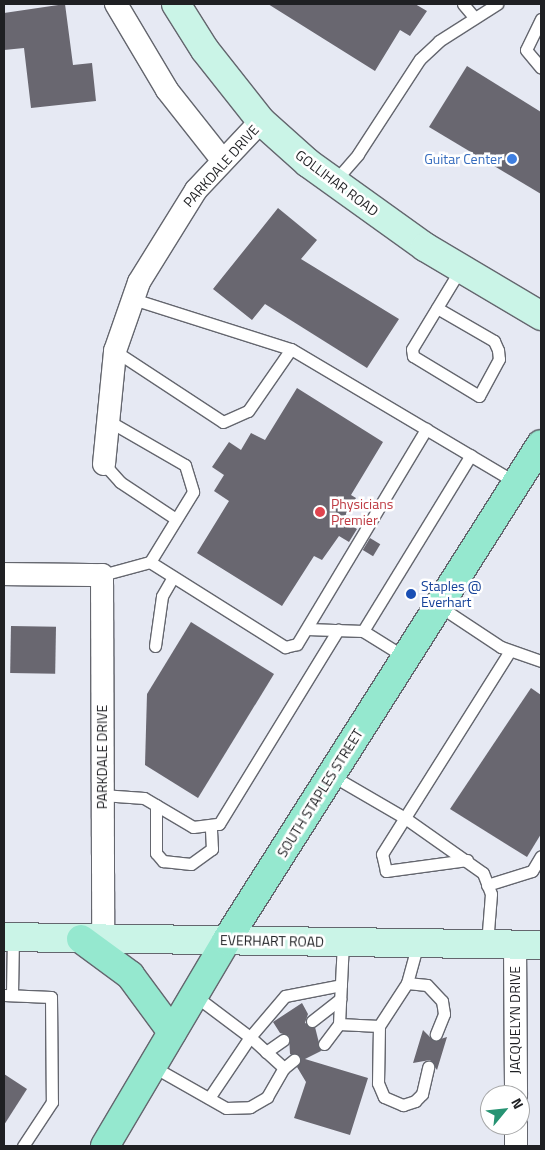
<!DOCTYPE html>
<html>
<head>
<meta charset="utf-8">
<style>
	body { margin:0 }
	#map { position:relative; width:545px; height:1150px; overflow:hidden; background:#e6e9f3; font-family:"Titillium Web",sans-serif }
	div>[style] { position:absolute }
	.building>* { inset:0; background:#696770; transform-origin:0 0 }
	.roads { filter:drop-shadow(1px 0 #64666e) drop-shadow(-1px 0 #64666e) drop-shadow(0 1px #64666e) drop-shadow(0 -1px #64666e) }
	.service>* { height:11px; margin:-5.5px; padding:0 5.5px; transform-origin:5.5px; border-radius:5.5px; background:#fff }
	.minor>* { height:22px; margin:-11px; padding:0 11px; transform-origin:11px; border-radius:11px; background:#fff }
	.secondary>* { height:28px; margin:-14px; padding:0 14px; transform-origin:14px; border-radius:14px; background:#caf4e7 }
	.primary>* { height:28px; margin:-14px; padding:0 14px; transform-origin:14px; border-radius:14px; background:#95e8cf }
	.dots>* { width:14px; height:14px; translate:-50% -50%; box-sizing:border-box; border:2px solid #fff; border-radius:50% }
	span { translate:-50% -50%; white-space:nowrap; text-align:center; line-height:1.15; -webkit-text-stroke:5px #fff; paint-order:stroke }
	.shop-label { font-size:14px; color:#366cbe }
	.right { translate:-100% -50%; text-align:right }
	.street-label { font-size:14px; color:#1f2023 }
	.health-label { font-size:14px; color:#be3a42 }
	.left { translate:0 -50%; text-align:left }
	.transit-label { font-size:14px; color:#164399 }
	.frame { position:absolute; inset:0; border:5px solid #1f2023; pointer-events:none }
	.north { position:absolute; left:480px; top:1085px; width:50px; height:50px; box-sizing:border-box; background:#fff; border:1px solid #a5a6a7; border-radius:50%; rotate:62deg; font-size:14px; font-weight:700; line-height:20px; text-align:center; color:#1f2023 }
	.north::after { content:''; display:block; margin:auto; width:18px; height:22px; background:#279373; clip-path:polygon(50% 0,100% 100%,50% 72%,0 100%) }
</style>
</head>
<body>
<div id="map">
	<div class="building">
		<i style="clip-path:polygon(65px 4px,73px 65px,92px 63px,96px 101px,31px 108px,24px 48px,4px 50px,4px 13px)"></i>
		<i style="clip-path:polygon(268px 4px,415px 4px,427px 11px,410px 36px,400px 30px,375px 71px)"></i>
		<i style="clip-path:polygon(467px 66px,541px 112px,541px 194px,429px 127px)"></i>
		<i style="clip-path:polygon(278px 208px,317px 240px,301px 259px,399px 319px,367px 368px,265px 304px,252px 320px,213px 289px)"></i>
		<i style="clip-path:polygon(297px 388px,383px 442px,351px 495px,356px 498px,343px 520px,357px 529px,349px 542px,339px 536px,322px 560px,314px 556px,282px 606px,197px 553px,229px 501px,214px 491px,224px 475px,212px 467px,229px 442px,241px 450px,251px 433px,265px 440px)"></i>
		<i style="left:370px;top:538px;width:12px;height:14px;rotate:31deg"></i>
		<i style="clip-path:polygon(191px 622px,274px 674px,198px 798px,145px 765px,147px 694px)"></i>
		<i style="left:11px;top:626px;width:45px;height:47px;rotate:1deg"></i>
		<i style="clip-path:polygon(531px 688px,541px 695px,541px 834px,527px 857px,450px 809px)"></i>
		<i style="clip-path:polygon(302px 1003px,308px 1014px,305px 1023px,315px 1027px,321px 1051px,305px 1059px,368px 1078px,350px 1135px,294px 1118px,306px 1082px,297px 1067px,301px 1058px,290px 1054px,289px 1036px,280px 1033px,273px 1022px)"></i>
		<i style="clip-path:polygon(423px 1030px,434px 1041px,447px 1037px,437px 1070px,430px 1060px,413px 1063px)"></i>
		<i style="clip-path:polygon(4px 1074px,27px 1089px,4px 1125px)"></i>
	</div>
	<div class="roads">
		<div class="service">
			<i style="left:463px;top:4px;width:17px;rotate:50deg"></i>
			<i style="left:541px;top:19px;width:34px;rotate:116deg"></i>
			<i style="left:526px;top:50px;width:23px;rotate:50deg"></i>
			<i style="left:334px;top:182px;width:37px;rotate:-49deg"></i>
			<i style="left:358px;top:154px;width:113px;rotate:-56.9deg"></i>
			<i style="left:420px;top:59px;width:26px;rotate:-43deg"></i>
			<i style="left:439px;top:41px;width:69px;rotate:-32.5deg"></i>
			<i style="left:133px;top:299px;width:166px;rotate:17.6deg"></i>
			<i style="left:291px;top:349px;width:263px;rotate:30.7deg"></i>
			<i style="left:437px;top:308px;width:66px;rotate:30.1deg"></i>
			<i style="left:494px;top:341px;width:10px;rotate:66deg"></i>
			<i style="left:498px;top:350px;width:9px;rotate:84deg"></i>
			<i style="left:499px;top:359px;width:42px;rotate:118.4deg"></i>
			<i style="left:479px;top:396px;width:77px;rotate:-148.8deg"></i>
			<i style="left:413px;top:356px;width:7px;rotate:-98deg"></i>
			<i style="left:412px;top:349px;width:95px;rotate:-58.8deg"></i>
			<i style="left:115px;top:351px;width:129px;rotate:33.3deg"></i>
			<i style="left:223px;top:422px;width:27px;rotate:-24deg"></i>
			<i style="left:248px;top:411px;width:75px;rotate:-55.3deg"></i>
			<i style="left:107px;top:420px;width:90px;rotate:30deg"></i>
			<i style="left:185px;top:465px;width:28px;rotate:73deg"></i>
			<i style="left:193px;top:492px;width:82px;rotate:121.6deg"></i>
			<i style="left:104px;top:464px;width:24px;rotate:48deg"></i>
			<i style="left:120px;top:482px;width:67px;rotate:33.5deg"></i>
			<i style="left:102px;top:575px;width:50px;rotate:-15.2deg"></i>
			<i style="left:150px;top:562px;width:160px;rotate:32.2deg"></i>
			<i style="left:285px;top:647px;width:12px;rotate:-14deg"></i>
			<i style="left:297px;top:644px;width:251px;rotate:-59deg"></i>
			<i style="left:439px;top:606px;width:74px;rotate:33.5deg"></i>
			<i style="left:501px;top:647px;width:42px;rotate:19.3deg"></i>
			<i style="left:307px;top:629px;width:56px;rotate:2deg"></i>
			<i style="left:363px;top:631px;width:49px;rotate:31.8deg"></i>
			<i style="left:363px;top:631px;width:206px;rotate:-58.5deg"></i>
			<i style="left:155px;top:646px;width:50px;rotate:-82deg"></i>
			<i style="left:162px;top:596px;width:22px;rotate:-60deg"></i>
			<i style="left:331px;top:775px;width:86px;rotate:30.2deg"></i>
			<i style="left:405px;top:818px;width:95px;rotate:35.2deg"></i>
			<i style="left:483px;top:873px;width:22px;rotate:69deg"></i>
			<i style="left:491px;top:894px;width:50px;rotate:94.6deg"></i>
			<i style="left:102px;top:795px;width:42px;rotate:4.1deg"></i>
			<i style="left:144px;top:798px;width:57px;rotate:30.6deg"></i>
			<i style="left:193px;top:827px;width:26px;rotate:-7deg"></i>
			<i style="left:219px;top:824px;width:228px;rotate:-58.5deg"></i>
			<i style="left:156px;top:805px;width:48px;rotate:90deg"></i>
			<i style="left:156px;top:853px;width:11px;rotate:49deg"></i>
			<i style="left:163px;top:861px;width:28px;rotate:6deg"></i>
			<i style="left:191px;top:864px;width:26px;rotate:-36deg"></i>
			<i style="left:212px;top:849px;width:22px;rotate:-93deg"></i>
			<i style="left:467px;top:860px;width:82px;rotate:172.3deg"></i>
			<i style="left:386px;top:871px;width:17px;rotate:-103deg"></i>
			<i style="left:382px;top:854px;width:240px;rotate:-57.8deg"></i>
			<i style="left:487px;top:885px;width:47px;rotate:-17.3deg"></i>
			<i style="left:532px;top:871px;width:17px;rotate:-59deg"></i>
			<i style="left:343px;top:942px;width:82px;rotate:92.8deg"></i>
			<i style="left:339px;top:1024px;width:40px;rotate:2.9deg"></i>
			<i style="left:379px;top:1026px;width:51px;rotate:-56.9deg"></i>
			<i style="left:407px;top:983px;width:41px;rotate:-74.6deg"></i>
			<i style="left:407px;top:983px;width:20px;rotate:6deg"></i>
			<i style="left:427px;top:985px;width:22px;rotate:47deg"></i>
			<i style="left:442px;top:1001px;width:13px;rotate:81deg"></i>
			<i style="left:444px;top:1014px;width:22px;rotate:112deg"></i>
			<i style="left:12px;top:994px;width:57px;rotate:-89deg"></i>
			<i style="left:4px;top:995px;width:47px;rotate:2.4deg"></i>
			<i style="left:51px;top:997px;width:105px;rotate:89.5deg"></i>
			<i style="left:52px;top:1102px;width:53px;rotate:123.4deg"></i>
			<i style="left:194px;top:995px;width:70px;rotate:36.9deg"></i>
			<i style="left:250px;top:1037px;width:54px;rotate:-49.5deg"></i>
			<i style="left:285px;top:996px;width:57px;rotate:-11.1deg"></i>
			<i style="left:312px;top:1021px;width:36px;rotate:-38deg"></i>
			<i style="left:379px;top:1026px;width:57px;rotate:91deg"></i>
			<i style="left:378px;top:1083px;width:15px;rotate:67deg"></i>
			<i style="left:384px;top:1097px;width:21px;rotate:23deg"></i>
			<i style="left:403px;top:1105px;width:13px;rotate:-18deg"></i>
			<i style="left:415px;top:1101px;width:10px;rotate:-45deg"></i>
			<i style="left:422px;top:1094px;width:28px;rotate:-77deg"></i>
			<i style="left:324px;top:1044px;width:25px;rotate:-53deg"></i>
			<i style="left:266px;top:1052px;width:21px;rotate:-35deg"></i>
			<i style="left:152px;top:1066px;width:85px;rotate:29.6deg"></i>
			<i style="left:226px;top:1108px;width:24px;rotate:-2deg"></i>
			<i style="left:250px;top:1107px;width:20px;rotate:-30deg"></i>
			<i style="left:267px;top:1097px;width:34px;rotate:-60deg"></i>
			<i style="left:209px;top:1098px;width:73px;rotate:-56.1deg"></i>
			<i style="left:250px;top:1037px;width:46px;rotate:42.4deg"></i>
			<i style="left:284px;top:1068px;width:13px;rotate:-39deg"></i>
		</div>
		<div class="minor">
			<i style="left:116px;top:4px;width:100px;rotate:59.3deg"></i>
			<i style="left:167px;top:90px;width:90px;rotate:51.7deg"></i>
			<i style="left:104px;top:464px;width:114px;rotate:-84.4deg"></i>
			<i style="left:115px;top:351px;width:73px;rotate:-70.8deg"></i>
			<i style="left:139px;top:282px;width:108px;rotate:-58.2deg"></i>
			<i style="left:196px;top:190px;width:95px;rotate:-46.7deg"></i>
			<i style="left:4px;top:574px;width:98px;rotate:0.6deg"></i>
			<i style="left:102px;top:575px;width:365px;rotate:89.8deg"></i>
			<i style="left:515px;top:944px;width:151px;rotate:89.6deg"></i>
			<i style="left:516px;top:1125px;width:21px;rotate:90deg"></i>
		</div>
		<div class="secondary">
			<i style="left:176px;top:4px;width:54px;rotate:57.8deg"></i>
			<i style="left:205px;top:50px;width:90px;rotate:51.7deg"></i>
			<i style="left:261px;top:121px;width:63px;rotate:41.8deg"></i>
			<i style="left:308px;top:163px;width:144px;rotate:35.7deg"></i>
			<i style="left:425px;top:247px;width:135px;rotate:30.7deg"></i>
			<i style="left:4px;top:937px;width:537px;rotate:0.85deg"></i>
		</div>
		<div class="primary">
			<i style="left:81px;top:939px;width:61px;rotate:36.3deg"></i>
			<i style="left:130px;top:975px;width:71px;rotate:53.6deg"></i>
			<i style="left:105px;top:1146px;width:238px;rotate:-59.4deg"></i>
			<i style="left:226px;top:941px;width:588px;rotate:-57.63deg"></i>
		</div>
	</div>
	<div class="dots">
		<i style="left:512px;top:159px;background:#3f7fe0"></i>
		<i style="left:320px;top:512px;background:#e0444e"></i>
		<i style="left:411px;top:594px;background:#1a4fb4"></i>
	</div>
	<div class="shop-label">
		<span class="right" style="left:502px;top:159px">Guitar Center</span>
	</div>
	<div class="street-label">
		<span style="left:221px;top:166px;rotate:-48deg">PARKDALE DRIVE</span>
		<span style="left:337px;top:183px;rotate:37deg">GOLLIHAR ROAD</span>
		<span style="left:102px;top:757px;rotate:-90deg">PARKDALE DRIVE</span>
		<span style="left:320px;top:793px;rotate:-58deg">SOUTH STAPLES STREET</span>
		<span style="left:272px;top:941px;rotate:1deg">EVERHART ROAD</span>
		<span style="left:515px;top:1020px;rotate:-90deg">JACQUELYN DRIVE</span>
	</div>
	<div class="health-label">
		<span class="left" style="left:331px;top:512px">Physicians<br>Premier</span>
	</div>
	<div class="transit-label">
		<span class="left" style="left:421px;top:594px">Staples @<br>Everhart</span>
	</div>
	<div class="frame"></div>
	<div class="north">N</div>
</div>
</body>
</html>
